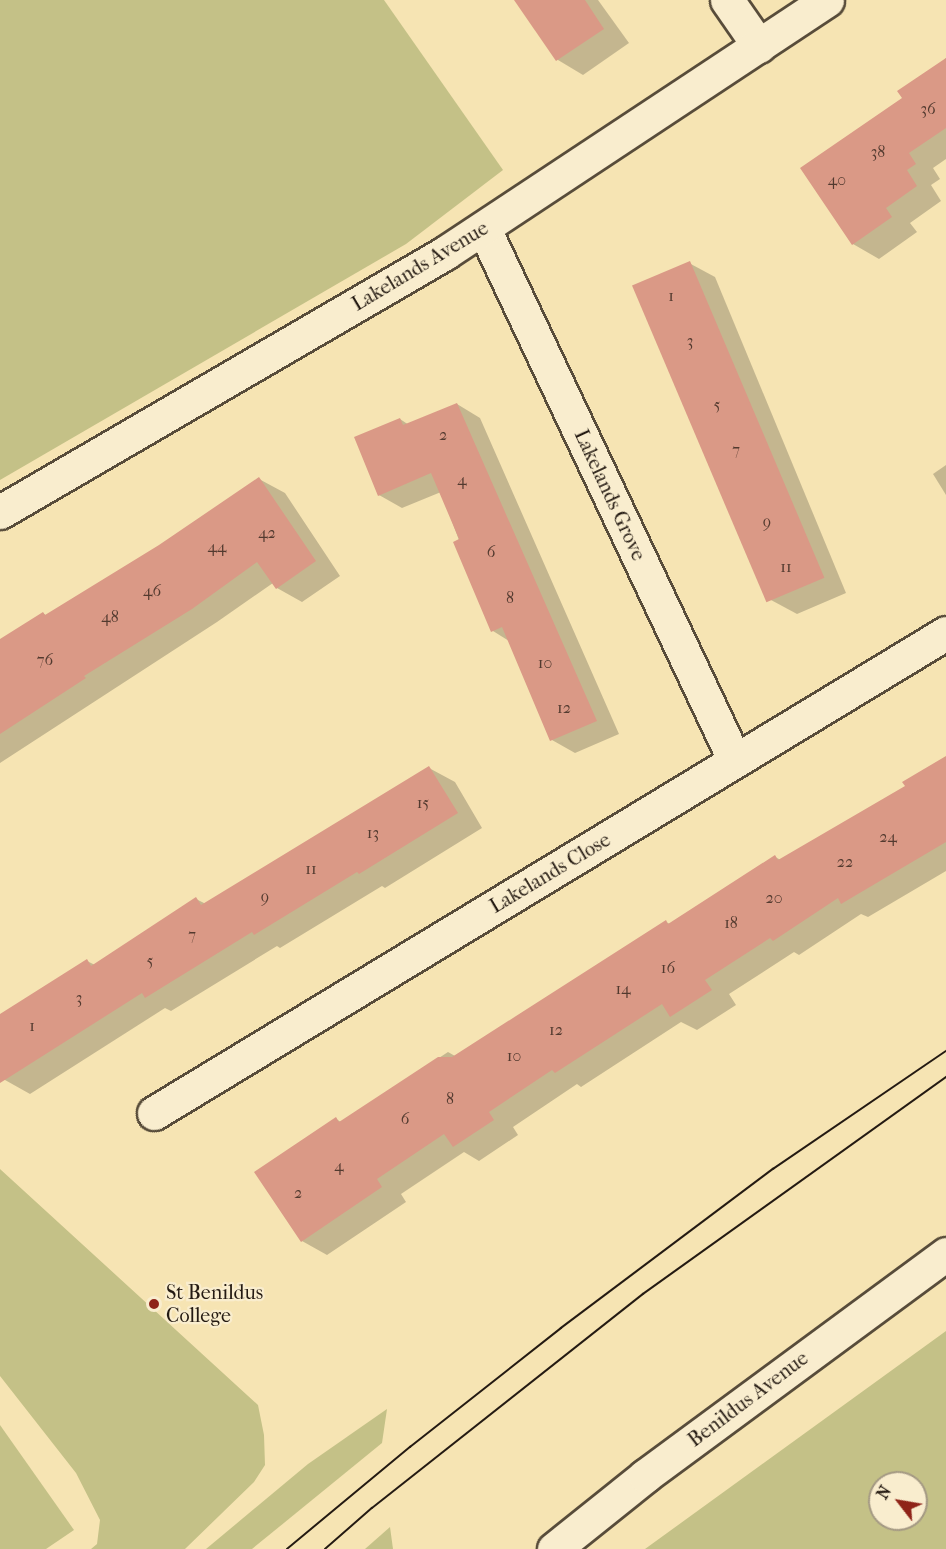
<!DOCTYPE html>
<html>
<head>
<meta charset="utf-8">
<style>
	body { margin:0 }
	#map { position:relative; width:946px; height:1549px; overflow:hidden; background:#f6e4b3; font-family:"IM FELL French Canon",serif }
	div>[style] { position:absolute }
	.green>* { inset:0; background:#c4c187 }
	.shadow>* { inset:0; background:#0003 }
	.building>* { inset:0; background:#da9986; transform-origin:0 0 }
	.roads { filter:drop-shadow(2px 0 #584c3a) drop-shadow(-2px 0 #584c3a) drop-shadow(0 2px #584c3a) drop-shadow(0 -2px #584c3a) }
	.minor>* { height:33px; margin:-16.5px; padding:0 16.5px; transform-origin:16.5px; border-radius:16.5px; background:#f9edce }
	.tram>* { height:1.5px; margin:-0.75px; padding:0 0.75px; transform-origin:0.75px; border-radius:0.75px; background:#241a12 }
	.dots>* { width:16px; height:16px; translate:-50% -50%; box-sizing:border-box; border:3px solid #f9edce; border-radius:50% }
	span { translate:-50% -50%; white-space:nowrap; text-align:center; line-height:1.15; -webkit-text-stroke:4.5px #f9edce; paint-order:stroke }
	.number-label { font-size:16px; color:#523a2f }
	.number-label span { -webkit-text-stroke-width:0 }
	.street-label { font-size:20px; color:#241a12 }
	.poi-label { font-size:20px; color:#241a12 }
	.left { translate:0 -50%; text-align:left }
	.north { position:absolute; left:868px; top:1471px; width:60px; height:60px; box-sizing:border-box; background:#f9edce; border:2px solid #a49983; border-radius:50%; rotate:301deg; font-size:16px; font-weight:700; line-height:24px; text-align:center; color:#241a12 }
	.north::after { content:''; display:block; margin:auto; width:21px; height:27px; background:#8f2418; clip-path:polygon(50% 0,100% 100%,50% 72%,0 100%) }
</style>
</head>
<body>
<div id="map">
	<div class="green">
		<i style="clip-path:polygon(0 0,384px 0,503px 170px,406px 244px,0 480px)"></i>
		<i style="clip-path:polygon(0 1169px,258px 1405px,264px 1435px,265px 1465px,254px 1482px,185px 1549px,91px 1549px,97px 1544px,100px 1520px,76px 1473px,0 1376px)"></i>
		<i style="clip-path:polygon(evenodd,946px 1331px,946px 1549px,645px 1549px,946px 1331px,880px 1483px,916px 1483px,916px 1519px,880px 1519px,880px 1483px)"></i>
		<i style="clip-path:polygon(387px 1409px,382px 1443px,252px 1549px,206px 1549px,308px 1464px)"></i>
		<i style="clip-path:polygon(0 1425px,74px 1530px,46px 1549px,0 1549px)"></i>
		<i style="clip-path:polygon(390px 1527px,393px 1549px,365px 1549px)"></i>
	</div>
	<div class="shadow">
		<i style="clip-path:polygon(515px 0,598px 0,629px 43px,583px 75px,558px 60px)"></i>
		<i style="clip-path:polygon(946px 58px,946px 159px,933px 168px,940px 179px,931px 185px,941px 201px,910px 223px,917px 232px,879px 259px,853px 244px,802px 168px,904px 98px)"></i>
		<i style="clip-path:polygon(689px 263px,715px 277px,846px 593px,797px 614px,771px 600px)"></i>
		<i style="clip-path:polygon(457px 404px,480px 418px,619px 734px,575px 753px,552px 740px,509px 641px,493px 631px,441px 492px,402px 508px,379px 495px,400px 419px,409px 425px)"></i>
		<i style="clip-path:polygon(946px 465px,946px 495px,933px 474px)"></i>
		<i style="clip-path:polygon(259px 479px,285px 493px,340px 576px,302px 602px,277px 588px,273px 583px,217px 622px,0 763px,0 641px,43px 613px,47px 616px,160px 546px)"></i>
		<i style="clip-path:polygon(946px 758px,946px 871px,868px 917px,861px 914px,799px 955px,794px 952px,729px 994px,736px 1005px,697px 1030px,681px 1022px,581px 1087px,577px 1084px,513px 1127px,518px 1135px,479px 1161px,464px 1152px,401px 1194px,406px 1202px,327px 1255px,302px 1241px,336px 1119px,341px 1122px,448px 1052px,455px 1056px,666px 922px,670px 924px,775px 857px,781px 860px,907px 787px)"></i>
		<i style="clip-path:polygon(429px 768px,455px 782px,482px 828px,385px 888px,382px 886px,280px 948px,277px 946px,171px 1011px,165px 1008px,30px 1094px,5px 1080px,0 1071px,0 1015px,87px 961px,95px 965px,196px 899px,206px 904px)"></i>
	</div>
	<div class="building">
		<i style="clip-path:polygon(514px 0,585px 0,604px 29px,556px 61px)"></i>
		<i style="clip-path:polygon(946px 58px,946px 128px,909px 153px,916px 164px,907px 170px,917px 186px,886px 208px,892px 217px,852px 245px,800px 168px,902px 98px,897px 91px)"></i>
		<i style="left:690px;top:261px;width:344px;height:63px;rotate:67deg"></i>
		<i style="clip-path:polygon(457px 403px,597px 721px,550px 741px,502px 627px,491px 632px,453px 542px,459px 539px,431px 473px,378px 496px,354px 437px,400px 418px,403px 425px)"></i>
		<i style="clip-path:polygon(259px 477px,316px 561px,276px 589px,257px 562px,192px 609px,84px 676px,86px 678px,0 734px,0 639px,43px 612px,45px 615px,159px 545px)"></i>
		<i style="clip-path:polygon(946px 756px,946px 842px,841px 904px,838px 898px,773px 941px,770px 938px,705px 980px,712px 990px,670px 1017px,662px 1004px,555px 1073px,552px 1070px,489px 1112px,494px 1120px,453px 1147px,444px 1134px,377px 1179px,382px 1187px,301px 1242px,254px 1172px,336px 1117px,339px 1122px,438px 1057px,452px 1057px,666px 920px,668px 924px,775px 855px,778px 860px,905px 786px,902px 782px)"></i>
		<i style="clip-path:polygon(429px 766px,458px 813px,359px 874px,357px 872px,254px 935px,252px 932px,145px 998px,142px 993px,0 1083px,0 1014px,87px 959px,91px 966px,196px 897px,201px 905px)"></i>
	</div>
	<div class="roads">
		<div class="minor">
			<i style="left:727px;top:0;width:56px;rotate:55.2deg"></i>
			<i style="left:484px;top:229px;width:588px;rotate:64.74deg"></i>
			<i style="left:0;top:512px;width:515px;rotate:-30.2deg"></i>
			<i style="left:445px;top:253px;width:458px;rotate:-33.5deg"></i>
			<i style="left:154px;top:1113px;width:926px;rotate:-31.22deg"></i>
			<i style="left:554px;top:1549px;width:117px;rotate:-38.7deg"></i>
			<i style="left:645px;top:1476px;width:374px;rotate:-36.4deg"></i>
		</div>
	</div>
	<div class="tram">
		<i style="left:287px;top:1549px;width:160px;rotate:-39.7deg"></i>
		<i style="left:410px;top:1447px;width:192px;rotate:-38.2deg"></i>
		<i style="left:561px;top:1328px;width:265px;rotate:-36.9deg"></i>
		<i style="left:773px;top:1169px;width:209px;rotate:-34.3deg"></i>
		<i style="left:325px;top:1549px;width:62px;rotate:-41.1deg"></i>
		<i style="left:372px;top:1508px;width:345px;rotate:-38.3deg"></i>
		<i style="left:643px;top:1294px;width:373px;rotate:-35.6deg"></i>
	</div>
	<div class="dots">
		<i style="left:154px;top:1304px;background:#8f2418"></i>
	</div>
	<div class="number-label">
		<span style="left:928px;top:109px">36</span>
		<span style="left:878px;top:152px">38</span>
		<span style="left:837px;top:180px">40</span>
		<span style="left:671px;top:296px">1</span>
		<span style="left:690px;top:341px">3</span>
		<span style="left:717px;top:405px">5</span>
		<span style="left:443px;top:435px">2</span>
		<span style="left:736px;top:450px">7</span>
		<span style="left:462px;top:480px">4</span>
		<span style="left:767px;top:522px">9</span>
		<span style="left:267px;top:533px">42</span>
		<span style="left:217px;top:547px">44</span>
		<span style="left:491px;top:552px">6</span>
		<span style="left:786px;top:567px">11</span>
		<span style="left:152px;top:591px">46</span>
		<span style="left:510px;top:598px">8</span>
		<span style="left:110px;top:617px">48</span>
		<span style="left:45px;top:660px">76</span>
		<span style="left:545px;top:663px">10</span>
		<span style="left:564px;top:708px">12</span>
		<span style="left:423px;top:803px">15</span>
		<span style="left:373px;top:833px">13</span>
		<span style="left:888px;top:837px">24</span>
		<span style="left:845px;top:862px">22</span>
		<span style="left:311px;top:869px">11</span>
		<span style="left:265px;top:897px">9</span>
		<span style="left:774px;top:898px">20</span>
		<span style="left:731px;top:923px">18</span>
		<span style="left:192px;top:935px">7</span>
		<span style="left:150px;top:961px">5</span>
		<span style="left:668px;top:968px">16</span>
		<span style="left:623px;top:989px">14</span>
		<span style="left:79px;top:998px">3</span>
		<span style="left:32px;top:1026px">1</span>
		<span style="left:556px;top:1030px">12</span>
		<span style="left:514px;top:1056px">10</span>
		<span style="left:450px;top:1099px">8</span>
		<span style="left:405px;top:1119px">6</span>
		<span style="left:339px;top:1166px">4</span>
		<span style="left:298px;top:1193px">2</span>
	</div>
	<div class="street-label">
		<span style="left:420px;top:266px;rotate:-31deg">Lakelands Avenue</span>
		<span style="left:610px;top:495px;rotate:65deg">Lakelands Grove</span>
		<span style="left:550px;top:873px;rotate:-31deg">Lakelands Close</span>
		<span style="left:748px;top:1399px;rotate:-37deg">Benildus Avenue</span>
	</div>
	<div class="poi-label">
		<span class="left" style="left:166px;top:1304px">St Benildus<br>College</span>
	</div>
	<div class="north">N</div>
</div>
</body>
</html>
